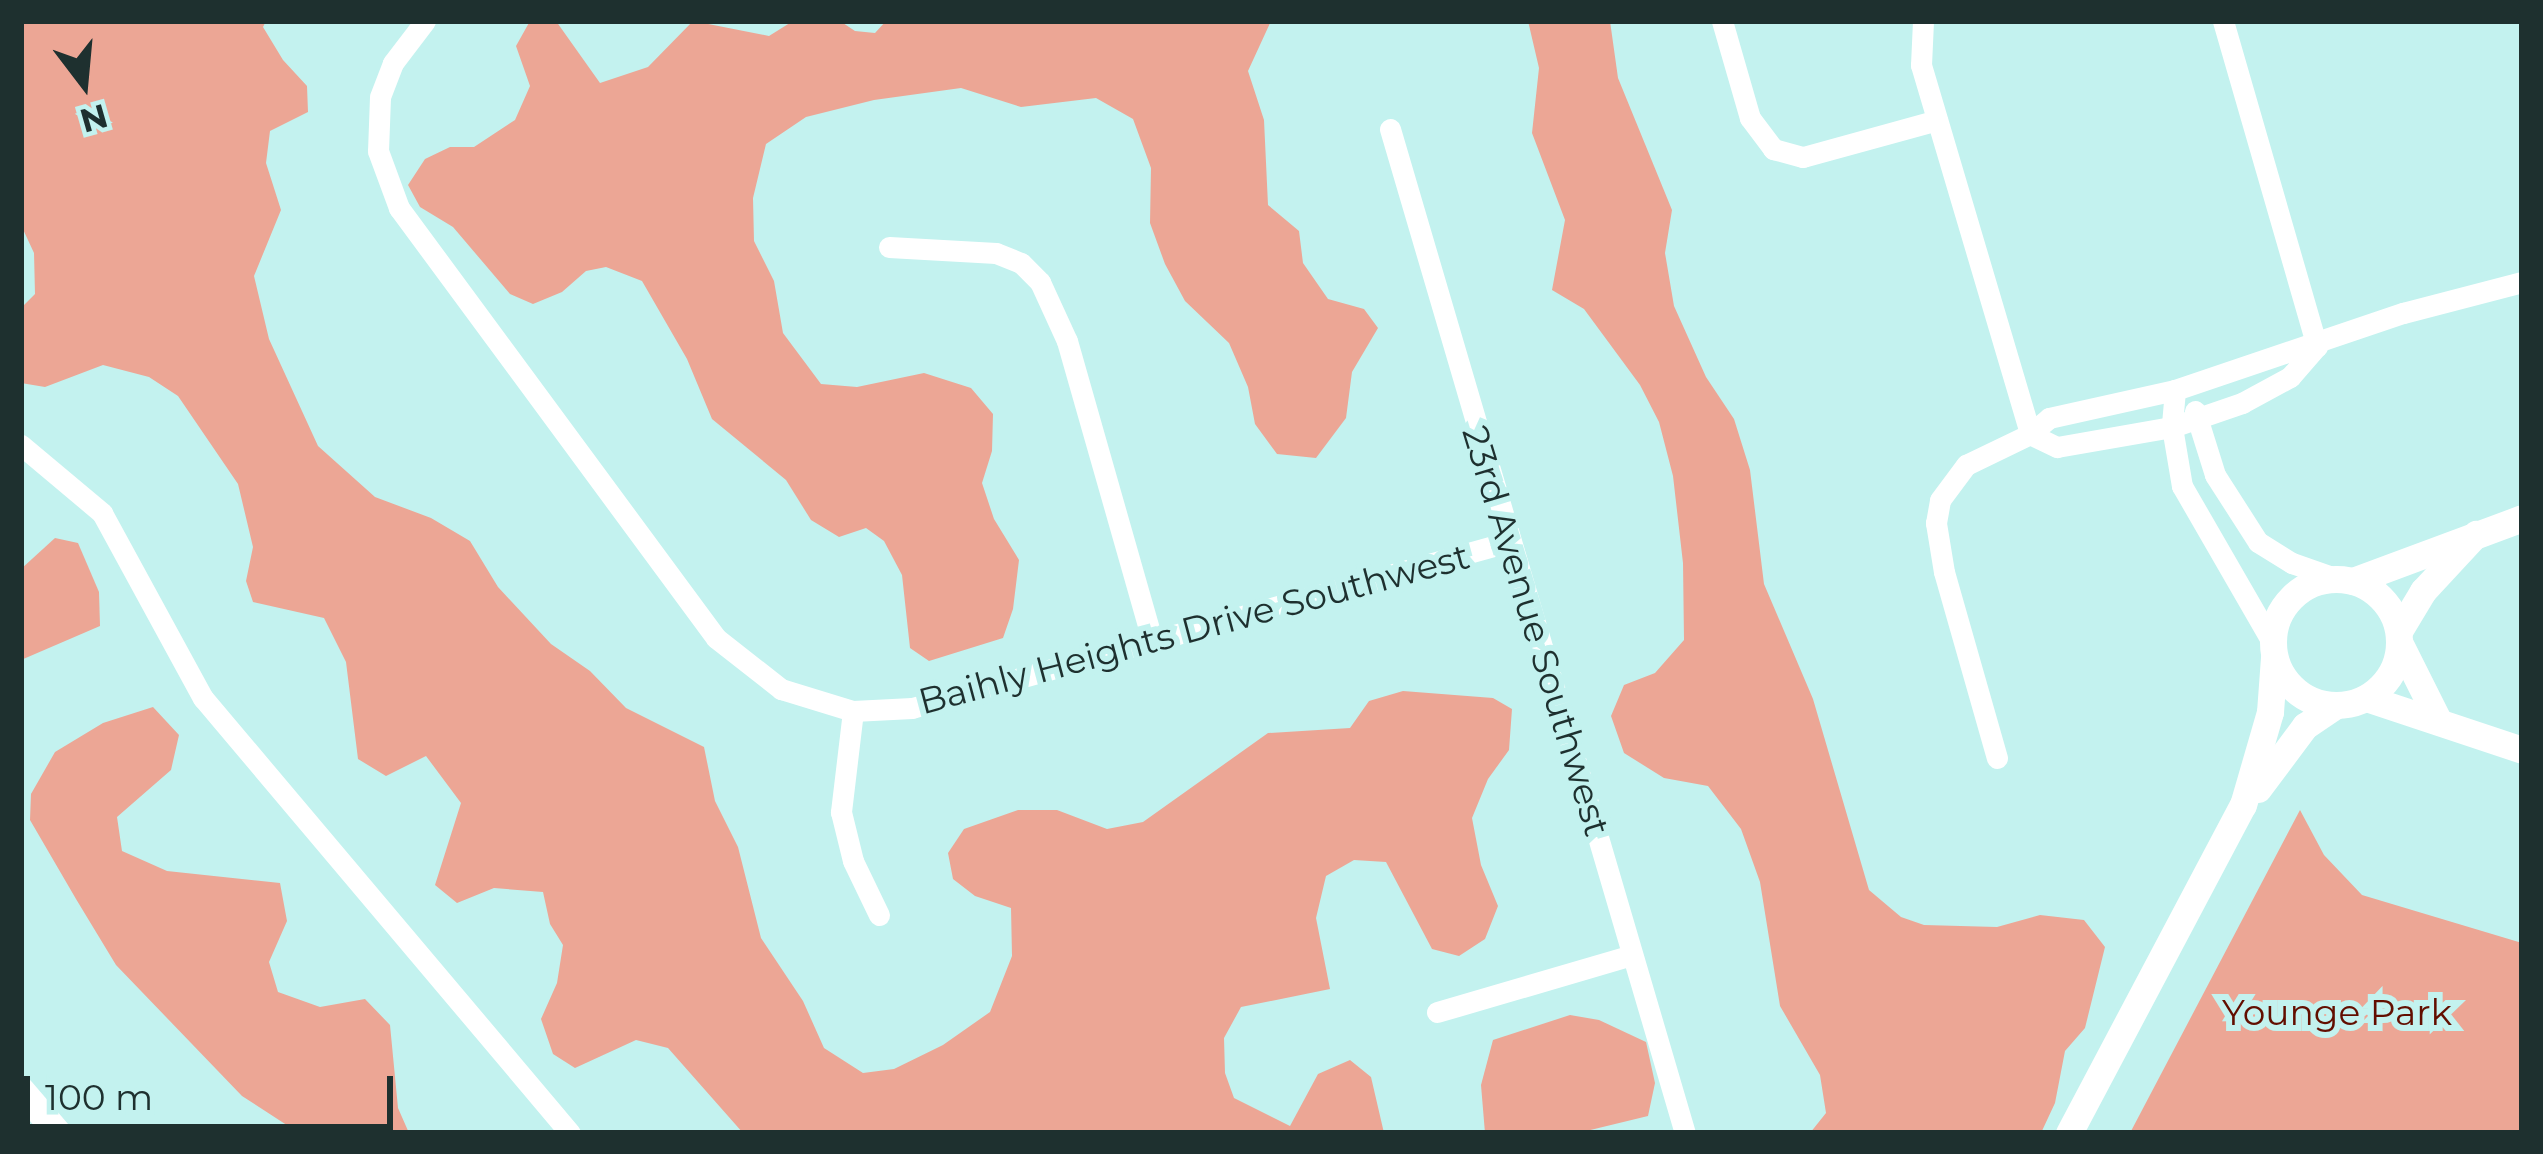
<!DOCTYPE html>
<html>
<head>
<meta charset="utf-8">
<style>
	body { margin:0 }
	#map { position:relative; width:2543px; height:1154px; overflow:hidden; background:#c3f2ef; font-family:Montserrat,sans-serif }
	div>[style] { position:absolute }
	.green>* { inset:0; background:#eca695 }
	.minor>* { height:21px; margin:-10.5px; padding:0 10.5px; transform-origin:10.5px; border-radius:10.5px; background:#fff }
	.tertiary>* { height:27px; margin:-13.5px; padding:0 13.5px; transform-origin:13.5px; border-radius:13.5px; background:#fff }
	.tertiary>.ring { margin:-13.5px; padding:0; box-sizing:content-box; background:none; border:27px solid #fff; border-radius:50% }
	span { translate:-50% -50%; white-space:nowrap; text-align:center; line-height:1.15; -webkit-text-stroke:12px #c3f2ef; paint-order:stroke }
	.street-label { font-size:36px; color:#1e302f }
	.park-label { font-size:36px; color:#620e00 }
	.frame { position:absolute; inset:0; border:24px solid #1e302f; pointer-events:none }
	.north { position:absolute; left:24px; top:24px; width:120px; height:120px; -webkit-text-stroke:9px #c3f2ef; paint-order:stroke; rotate:164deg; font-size:33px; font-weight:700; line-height:48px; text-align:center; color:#1e302f }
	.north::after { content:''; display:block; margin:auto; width:42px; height:54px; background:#1e302f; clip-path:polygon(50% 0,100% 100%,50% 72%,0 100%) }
	.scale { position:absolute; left:24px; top:1076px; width:369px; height:54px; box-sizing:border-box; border:6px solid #1e302f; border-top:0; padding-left:15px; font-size:36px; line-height:42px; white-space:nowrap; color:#1e302f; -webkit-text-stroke:9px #c3f2ef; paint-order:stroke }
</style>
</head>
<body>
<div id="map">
	<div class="green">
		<i style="clip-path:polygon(21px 21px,266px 21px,263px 27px,283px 60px,307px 86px,308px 112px,270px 131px,266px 163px,281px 210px,254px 276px,269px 339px,318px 446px,375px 497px,431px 518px,470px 541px,498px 587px,551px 644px,590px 671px,626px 708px,704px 747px,715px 801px,738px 847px,761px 938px,803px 1001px,824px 1048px,863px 1073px,894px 1069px,943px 1045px,990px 1012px,1012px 956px,1011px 908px,975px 896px,953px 879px,948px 853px,964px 829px,1018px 810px,1057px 810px,1107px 829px,1143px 822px,1268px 733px,1350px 728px,1369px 701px,1403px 691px,1493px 698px,1512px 709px,1509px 750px,1488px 779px,1472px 818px,1481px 865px,1498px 906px,1485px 939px,1459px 956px,1432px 949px,1386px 862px,1354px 860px,1326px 876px,1316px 918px,1330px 989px,1241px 1007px,1224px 1038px,1225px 1073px,1234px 1098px,1290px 1126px,1318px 1074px,1350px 1060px,1371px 1077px,1384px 1133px,743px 1133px,668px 1048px,636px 1040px,575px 1068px,553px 1054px,541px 1019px,557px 983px,563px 945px,550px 924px,543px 892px,494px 888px,457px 903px,435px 885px,461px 803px,426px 756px,386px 776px,358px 759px,346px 662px,324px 618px,253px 602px,246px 581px,253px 547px,238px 484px,178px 396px,149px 377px,103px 365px,45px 387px,21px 383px,21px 308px,35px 294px,34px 253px,21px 225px)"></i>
		<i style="clip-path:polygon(530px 21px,556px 21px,600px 83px,648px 67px,693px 21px,769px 36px,793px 21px,840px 21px,855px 31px,875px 33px,886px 21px,1271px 21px,1248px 71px,1264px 120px,1268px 205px,1299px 231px,1303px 263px,1328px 299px,1364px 309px,1378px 328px,1352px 372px,1346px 418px,1316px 458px,1277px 454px,1255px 424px,1248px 387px,1229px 343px,1185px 301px,1165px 264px,1150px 223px,1151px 168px,1133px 119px,1096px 98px,1021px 107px,961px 88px,874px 100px,806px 117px,766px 144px,753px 198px,754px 241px,774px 281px,783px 333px,821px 384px,857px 387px,924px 373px,971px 388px,993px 414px,992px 451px,982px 483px,994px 519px,1019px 560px,1013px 609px,1003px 638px,929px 661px,910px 648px,902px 575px,884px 541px,866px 528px,839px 537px,811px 520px,786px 480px,712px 419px,687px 359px,642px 281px,606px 267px,586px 271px,562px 292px,533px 304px,510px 294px,453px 227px,420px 207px,408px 185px,425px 159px,450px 147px,474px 147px,515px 120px,530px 86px,516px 46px)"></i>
		<i style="clip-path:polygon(1528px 21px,1610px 21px,1618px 78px,1672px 210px,1665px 253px,1674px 306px,1706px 377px,1734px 419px,1750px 470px,1764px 584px,1813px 699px,1869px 890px,1901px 917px,1924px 925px,1997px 927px,2040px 915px,2084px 920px,2105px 947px,2085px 1028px,2065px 1051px,2055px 1103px,2041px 1133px,1810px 1133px,1826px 1113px,1820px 1075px,1780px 1006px,1760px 882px,1741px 829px,1708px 786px,1664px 778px,1624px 753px,1611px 716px,1624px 685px,1655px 673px,1684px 640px,1683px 563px,1673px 476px,1659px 422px,1640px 385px,1584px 309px,1552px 290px,1565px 220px,1532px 133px,1539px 68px)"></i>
		<i style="clip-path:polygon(55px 538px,78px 543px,99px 592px,100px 626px,21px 660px,21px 569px)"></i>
		<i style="clip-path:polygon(153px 707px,179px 735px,171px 770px,117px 817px,122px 851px,167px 871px,280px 883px,287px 921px,269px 962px,278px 992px,320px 1007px,365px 999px,390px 1025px,398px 1108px,409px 1133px,299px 1133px,242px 1096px,116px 965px,76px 899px,30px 820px,31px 794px,55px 752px,103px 723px)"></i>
		<i style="clip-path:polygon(2300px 810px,2324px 855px,2362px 895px,2522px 943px,2522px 1133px,2130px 1133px)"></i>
		<i style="clip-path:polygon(1570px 1015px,1599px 1020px,1646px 1042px,1655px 1083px,1648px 1116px,1578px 1133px,1485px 1133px,1481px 1085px,1493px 1040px)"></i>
	</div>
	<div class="minor">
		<i style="left:425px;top:21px;width:53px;rotate:127.3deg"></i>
		<i style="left:393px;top:63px;width:36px;rotate:111deg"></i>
		<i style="left:380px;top:97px;width:54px;rotate:92.1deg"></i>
		<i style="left:378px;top:151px;width:61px;rotate:69.8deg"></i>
		<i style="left:399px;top:208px;width:534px;rotate:53.6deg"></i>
		<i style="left:716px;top:638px;width:83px;rotate:38.1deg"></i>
		<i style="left:781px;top:689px;width:75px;rotate:17deg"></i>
		<i style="left:853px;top:711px;width:59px;rotate:-2.9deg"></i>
		<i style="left:912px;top:708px;width:619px;rotate:-15.56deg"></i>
		<i style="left:1722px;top:21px;width:101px;rotate:73.9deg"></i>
		<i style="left:1750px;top:118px;width:39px;rotate:53deg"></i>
		<i style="left:1773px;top:149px;width:31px;rotate:15deg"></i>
		<i style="left:1803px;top:157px;width:139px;rotate:-15.4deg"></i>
		<i style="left:1923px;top:21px;width:44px;rotate:92.6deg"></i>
		<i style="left:1921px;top:65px;width:385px;rotate:73.5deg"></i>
		<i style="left:2223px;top:21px;width:339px;rotate:73.9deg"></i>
		<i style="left:1390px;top:129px;width:1046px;rotate:73.63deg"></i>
		<i style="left:889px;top:247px;width:107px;rotate:3.2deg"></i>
		<i style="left:996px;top:253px;width:27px;rotate:22deg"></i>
		<i style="left:1021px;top:263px;width:27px;rotate:45deg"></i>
		<i style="left:1040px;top:282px;width:65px;rotate:65.4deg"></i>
		<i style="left:1067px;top:341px;width:313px;rotate:74.1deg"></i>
		<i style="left:2175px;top:390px;width:37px;rotate:95deg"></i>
		<i style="left:2172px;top:427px;width:60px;rotate:80.4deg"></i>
		<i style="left:2182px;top:486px;width:180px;rotate:60deg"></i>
		<i style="left:2195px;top:411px;width:67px;rotate:72.6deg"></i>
		<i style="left:2215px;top:475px;width:80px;rotate:57.3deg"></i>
		<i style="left:2258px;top:542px;width:40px;rotate:32deg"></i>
		<i style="left:2292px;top:563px;width:46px;rotate:19.2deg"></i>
		<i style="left:2030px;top:434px;width:30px;rotate:26deg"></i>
		<i style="left:2057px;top:447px;width:117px;rotate:-9.9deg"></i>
		<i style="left:2172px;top:427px;width:74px;rotate:-18.9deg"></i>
		<i style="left:2242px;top:403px;width:55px;rotate:-28.4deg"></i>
		<i style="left:2290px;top:377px;width:40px;rotate:-49deg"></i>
		<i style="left:21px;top:445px;width:106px;rotate:40deg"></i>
		<i style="left:102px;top:513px;width:211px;rotate:61.4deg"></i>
		<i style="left:203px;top:698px;width:569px;rotate:49.85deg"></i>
		<i style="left:853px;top:711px;width:102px;rotate:96.8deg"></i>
		<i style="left:841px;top:812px;width:50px;rotate:76.2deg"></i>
		<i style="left:853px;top:861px;width:60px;rotate:64.3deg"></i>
		<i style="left:1997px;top:758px;width:193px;rotate:-105.9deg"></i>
		<i style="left:1944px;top:572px;width:50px;rotate:-99.3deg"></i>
		<i style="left:1936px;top:523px;width:23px;rotate:-80deg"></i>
		<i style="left:1940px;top:500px;width:44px;rotate:-53.4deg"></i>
		<i style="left:1966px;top:465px;width:71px;rotate:-25.8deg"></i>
		<i style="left:2030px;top:434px;width:25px;rotate:-40deg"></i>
		<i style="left:2049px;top:418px;width:129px;rotate:-12.5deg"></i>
		<i style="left:2175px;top:390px;width:241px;rotate:-18.7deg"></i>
		<i style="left:2403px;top:313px;width:123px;rotate:-14.6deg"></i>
		<i style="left:1437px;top:1012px;width:203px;rotate:-16.3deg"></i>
	</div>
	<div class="tertiary">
		<i class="ring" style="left:2273px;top:579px;width:99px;height:99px"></i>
		<i style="left:2353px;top:581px;width:180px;rotate:-20.4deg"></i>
		<i style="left:2399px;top:631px;width:47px;rotate:-59deg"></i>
		<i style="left:2423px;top:591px;width:78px;rotate:-47.1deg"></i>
		<i style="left:2400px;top:644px;width:87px;rotate:63.4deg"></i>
		<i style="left:2366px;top:698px;width:164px;rotate:18.4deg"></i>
		<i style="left:2258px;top:789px;width:79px;rotate:-53.3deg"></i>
		<i style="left:2305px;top:726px;width:37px;rotate:-34deg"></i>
		<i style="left:21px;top:1090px;width:57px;rotate:49.3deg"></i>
		<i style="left:2069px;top:1133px;width:371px;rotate:-62.1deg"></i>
		<i style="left:2243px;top:805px;width:97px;rotate:-73.8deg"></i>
		<i style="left:2270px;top:712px;width:54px;rotate:-85.8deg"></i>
	</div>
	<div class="street-label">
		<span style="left:1194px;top:629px;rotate:-15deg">Baihly Heights Drive Southwest</span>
		<span style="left:1536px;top:631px;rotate:73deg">23rd Avenue Southwest</span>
	</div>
	<div class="park-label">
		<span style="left:2337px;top:1013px">Younge Park</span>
	</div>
	<div class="frame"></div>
	<div class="north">N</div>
	<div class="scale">100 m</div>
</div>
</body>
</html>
